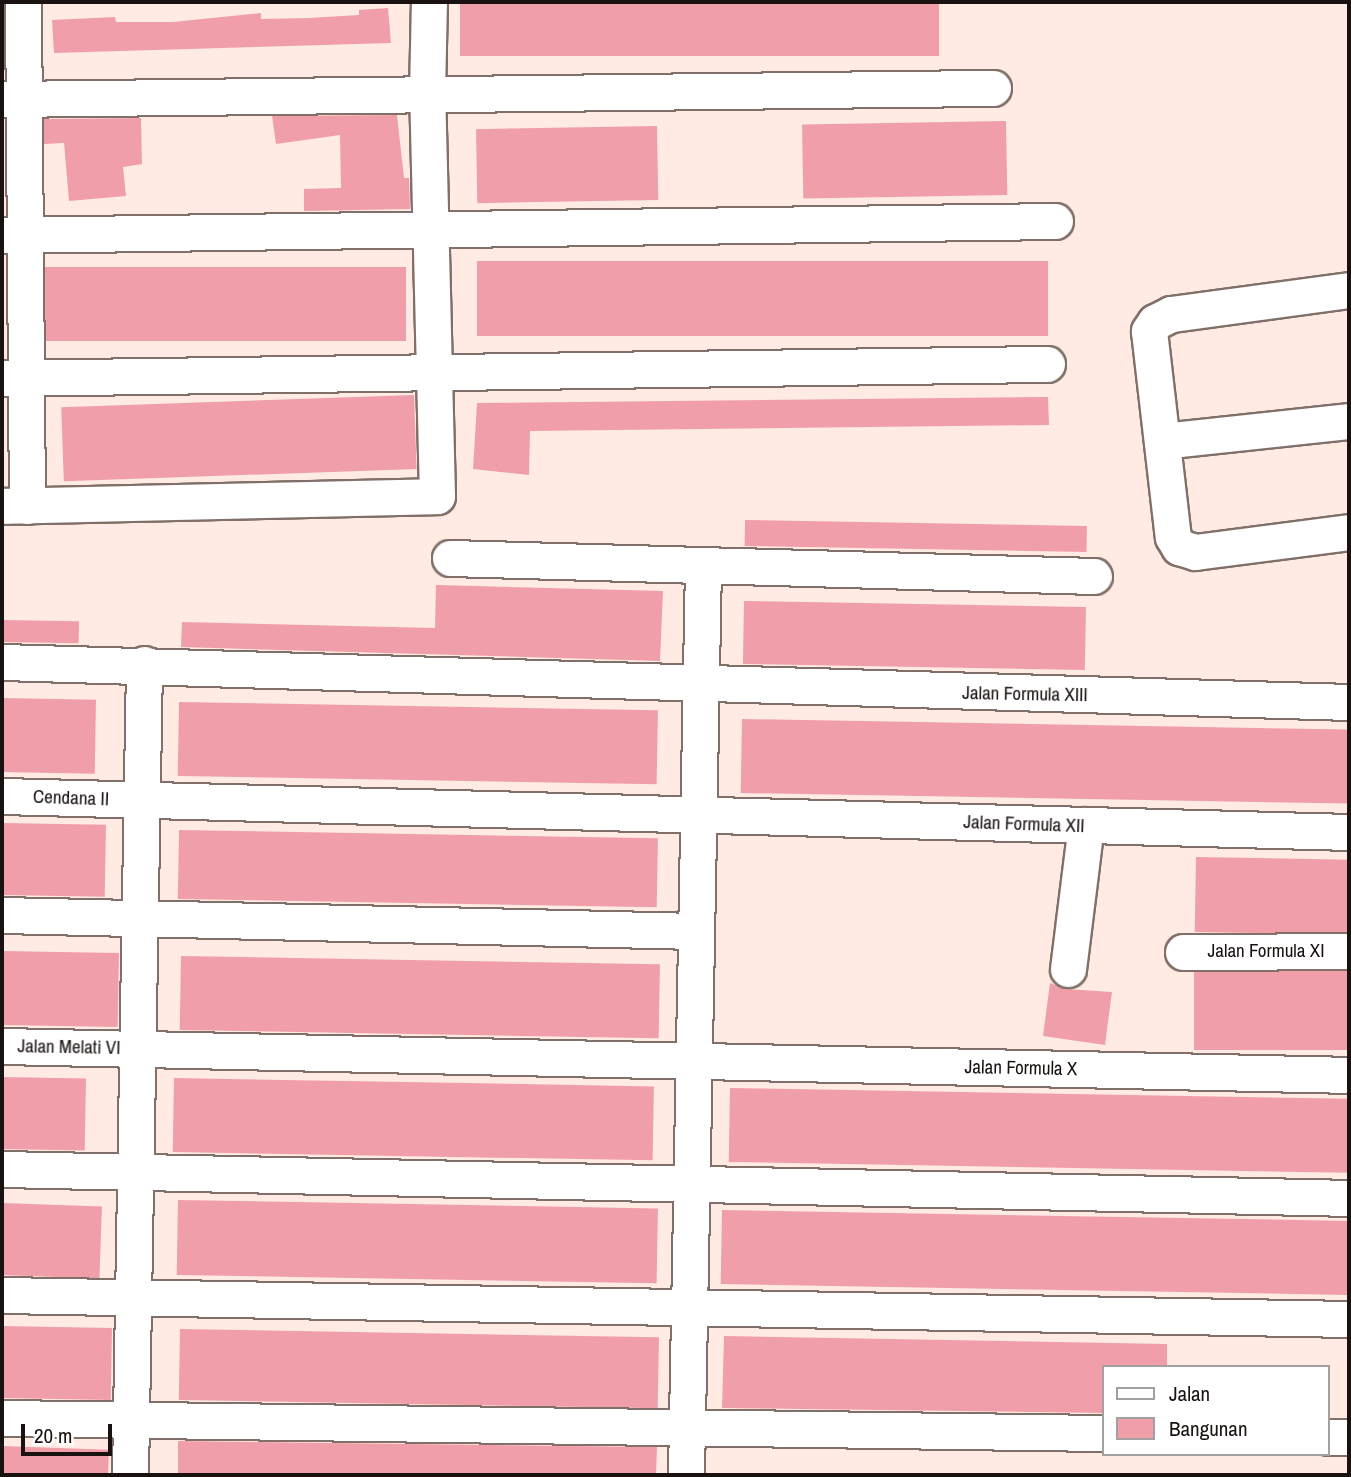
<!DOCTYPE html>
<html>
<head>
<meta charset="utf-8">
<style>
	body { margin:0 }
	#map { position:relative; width:1351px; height:1477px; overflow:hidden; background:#ffebe3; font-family:"Archivo Narrow",sans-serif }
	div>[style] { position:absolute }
	.building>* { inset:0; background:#f19eab; transform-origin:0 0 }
	.roads { filter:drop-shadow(2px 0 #807069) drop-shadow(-2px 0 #807069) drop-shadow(0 2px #807069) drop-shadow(0 -2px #807069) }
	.minor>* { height:35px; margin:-17.5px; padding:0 17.5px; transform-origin:17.5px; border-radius:17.5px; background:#fff }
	span { translate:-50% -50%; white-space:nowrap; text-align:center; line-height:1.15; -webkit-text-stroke:6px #fff; paint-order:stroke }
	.street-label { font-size:19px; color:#191210 }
	.frame { position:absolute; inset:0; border:4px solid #191210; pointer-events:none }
	.legend { position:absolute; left:1102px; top:1365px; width:228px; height:91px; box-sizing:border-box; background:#fff; border:2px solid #a3a09f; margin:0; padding:9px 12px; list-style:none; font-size:21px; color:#191210 }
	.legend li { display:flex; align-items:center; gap:14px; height:35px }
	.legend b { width:35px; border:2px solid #a3a09f }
	.scale { position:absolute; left:21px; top:1424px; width:91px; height:32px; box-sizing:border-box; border:4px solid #191210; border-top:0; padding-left:9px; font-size:21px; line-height:24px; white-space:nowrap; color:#191210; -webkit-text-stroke:5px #fff; paint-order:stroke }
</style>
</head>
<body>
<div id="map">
	<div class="building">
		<i style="left:460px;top:2px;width:479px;height:54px"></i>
		<i style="clip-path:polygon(388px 8px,391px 43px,54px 53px,52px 20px,115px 17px,116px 22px,173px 22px,261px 13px,261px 19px,309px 18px,359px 15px,359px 10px)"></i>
		<i style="clip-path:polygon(397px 115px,404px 178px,409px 178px,410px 209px,304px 211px,304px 189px,341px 188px,340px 135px,276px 144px,272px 116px)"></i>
		<i style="clip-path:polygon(141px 118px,142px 164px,123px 167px,126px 196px,69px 201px,64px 143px,44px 144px,44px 119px)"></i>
		<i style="left:1006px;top:121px;width:74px;height:204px;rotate:89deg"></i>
		<i style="left:657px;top:126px;width:74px;height:181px;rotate:89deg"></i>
		<i style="left:1048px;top:261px;width:75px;height:571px;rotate:90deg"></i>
		<i style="left:406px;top:267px;width:74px;height:361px;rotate:90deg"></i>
		<i style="left:414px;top:395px;width:74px;height:353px;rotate:88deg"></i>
		<i style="clip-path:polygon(1048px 397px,1049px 425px,530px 431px,529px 475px,473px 469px,477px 403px)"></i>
		<i style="left:745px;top:520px;width:342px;height:26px;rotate:1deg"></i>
		<i style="clip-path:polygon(436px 585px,663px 591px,660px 661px,181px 647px,182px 622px,435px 628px)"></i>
		<i style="left:744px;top:601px;width:342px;height:63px;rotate:1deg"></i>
		<i style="left:2px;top:620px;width:77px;height:22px;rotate:1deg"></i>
		<i style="left:2px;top:698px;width:94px;height:74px;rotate:1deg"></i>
		<i style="left:179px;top:702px;width:479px;height:74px;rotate:1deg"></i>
		<i style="left:742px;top:719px;width:607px;height:74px;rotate:1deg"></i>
		<i style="left:2px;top:823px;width:104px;height:72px;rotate:1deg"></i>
		<i style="left:179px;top:830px;width:479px;height:69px;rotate:1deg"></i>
		<i style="left:1196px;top:857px;width:153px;height:75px;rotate:1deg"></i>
		<i style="left:2px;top:951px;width:117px;height:74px;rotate:1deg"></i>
		<i style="left:181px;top:956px;width:479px;height:74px;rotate:1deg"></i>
		<i style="left:1349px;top:971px;width:79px;height:155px;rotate:90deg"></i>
		<i style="clip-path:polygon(1050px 983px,1065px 989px,1112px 992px,1105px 1045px,1043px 1036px)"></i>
		<i style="left:2px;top:1077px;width:84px;height:72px;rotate:1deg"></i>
		<i style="left:174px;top:1078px;width:480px;height:74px;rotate:1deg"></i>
		<i style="left:730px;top:1088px;width:619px;height:74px;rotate:1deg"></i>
		<i style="left:178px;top:1200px;width:480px;height:75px;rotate:1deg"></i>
		<i style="left:2px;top:1203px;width:100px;height:72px;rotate:2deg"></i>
		<i style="left:722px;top:1210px;width:627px;height:74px;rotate:1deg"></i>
		<i style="left:2px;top:1326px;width:110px;height:72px;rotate:1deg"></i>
		<i style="left:180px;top:1329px;width:479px;height:71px;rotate:1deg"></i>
		<i style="clip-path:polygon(724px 1336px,1167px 1344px,1167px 1367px,1104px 1367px,1104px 1413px,722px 1408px)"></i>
		<i style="clip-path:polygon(178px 1441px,657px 1447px,656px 1475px,178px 1474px)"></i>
		<i style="left:2px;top:1446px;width:107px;height:29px;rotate:2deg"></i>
	</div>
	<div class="roads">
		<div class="minor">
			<i style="left:23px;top:2px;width:504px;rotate:89.55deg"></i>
			<i style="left:2px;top:99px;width:991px;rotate:-0.64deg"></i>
			<i style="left:2px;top:235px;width:1053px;rotate:-0.76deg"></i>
			<i style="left:1349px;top:290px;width:180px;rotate:172.3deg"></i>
			<i style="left:1171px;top:314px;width:18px;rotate:153deg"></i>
			<i style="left:1155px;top:322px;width:11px;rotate:124deg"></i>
			<i style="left:1149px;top:331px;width:207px;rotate:83.4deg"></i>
			<i style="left:1173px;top:537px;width:12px;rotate:59deg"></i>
			<i style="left:1179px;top:547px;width:17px;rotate:17deg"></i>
			<i style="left:1195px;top:552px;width:155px;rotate:-7.4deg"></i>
			<i style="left:2px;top:378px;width:1045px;rotate:-0.77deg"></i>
			<i style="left:1162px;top:441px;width:188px;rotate:-6.1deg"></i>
			<i style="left:2px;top:506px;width:435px;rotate:-1.3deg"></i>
			<i style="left:437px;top:496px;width:402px;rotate:-91.4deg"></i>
			<i style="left:427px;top:94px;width:92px;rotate:-88.8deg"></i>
			<i style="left:450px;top:558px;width:644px;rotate:1.6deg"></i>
			<i style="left:2px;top:662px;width:1348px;rotate:1.7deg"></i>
			<i style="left:2px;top:796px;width:1347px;rotate:1.53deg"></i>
			<i style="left:2px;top:915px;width:694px;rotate:1.32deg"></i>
			<i style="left:1183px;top:952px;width:166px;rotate:-0.3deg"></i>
			<i style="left:1068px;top:969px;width:145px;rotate:-82.9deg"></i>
			<i style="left:2px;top:1046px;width:1347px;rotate:1.23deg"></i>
			<i style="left:2px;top:1169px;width:1347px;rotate:1.23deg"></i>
			<i style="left:2px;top:1295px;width:1347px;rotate:1.02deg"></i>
			<i style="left:2px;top:1418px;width:1102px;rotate:0.78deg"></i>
			<i style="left:1328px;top:1437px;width:21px"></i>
			<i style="left:130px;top:1475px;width:811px;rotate:-89.01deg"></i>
			<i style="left:686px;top:1475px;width:910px;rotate:-88.93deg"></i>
		</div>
	</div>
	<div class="street-label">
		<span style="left:1025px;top:694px;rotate:1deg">Jalan Formula XIII</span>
		<span style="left:71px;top:798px;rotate:2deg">Cendana II</span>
		<span style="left:1024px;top:824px;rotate:2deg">Jalan Formula XII</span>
		<span style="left:1266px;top:951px">Jalan Formula XI</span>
		<span style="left:69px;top:1047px;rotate:1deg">Jalan Melati VI</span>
		<span style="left:1021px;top:1068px;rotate:1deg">Jalan Formula X</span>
	</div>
	<div class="frame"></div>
	<ul class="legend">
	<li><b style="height:9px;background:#fff"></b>Jalan</li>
	<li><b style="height:19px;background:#f19eab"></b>Bangunan</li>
	</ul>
	<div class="scale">20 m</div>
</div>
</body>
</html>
